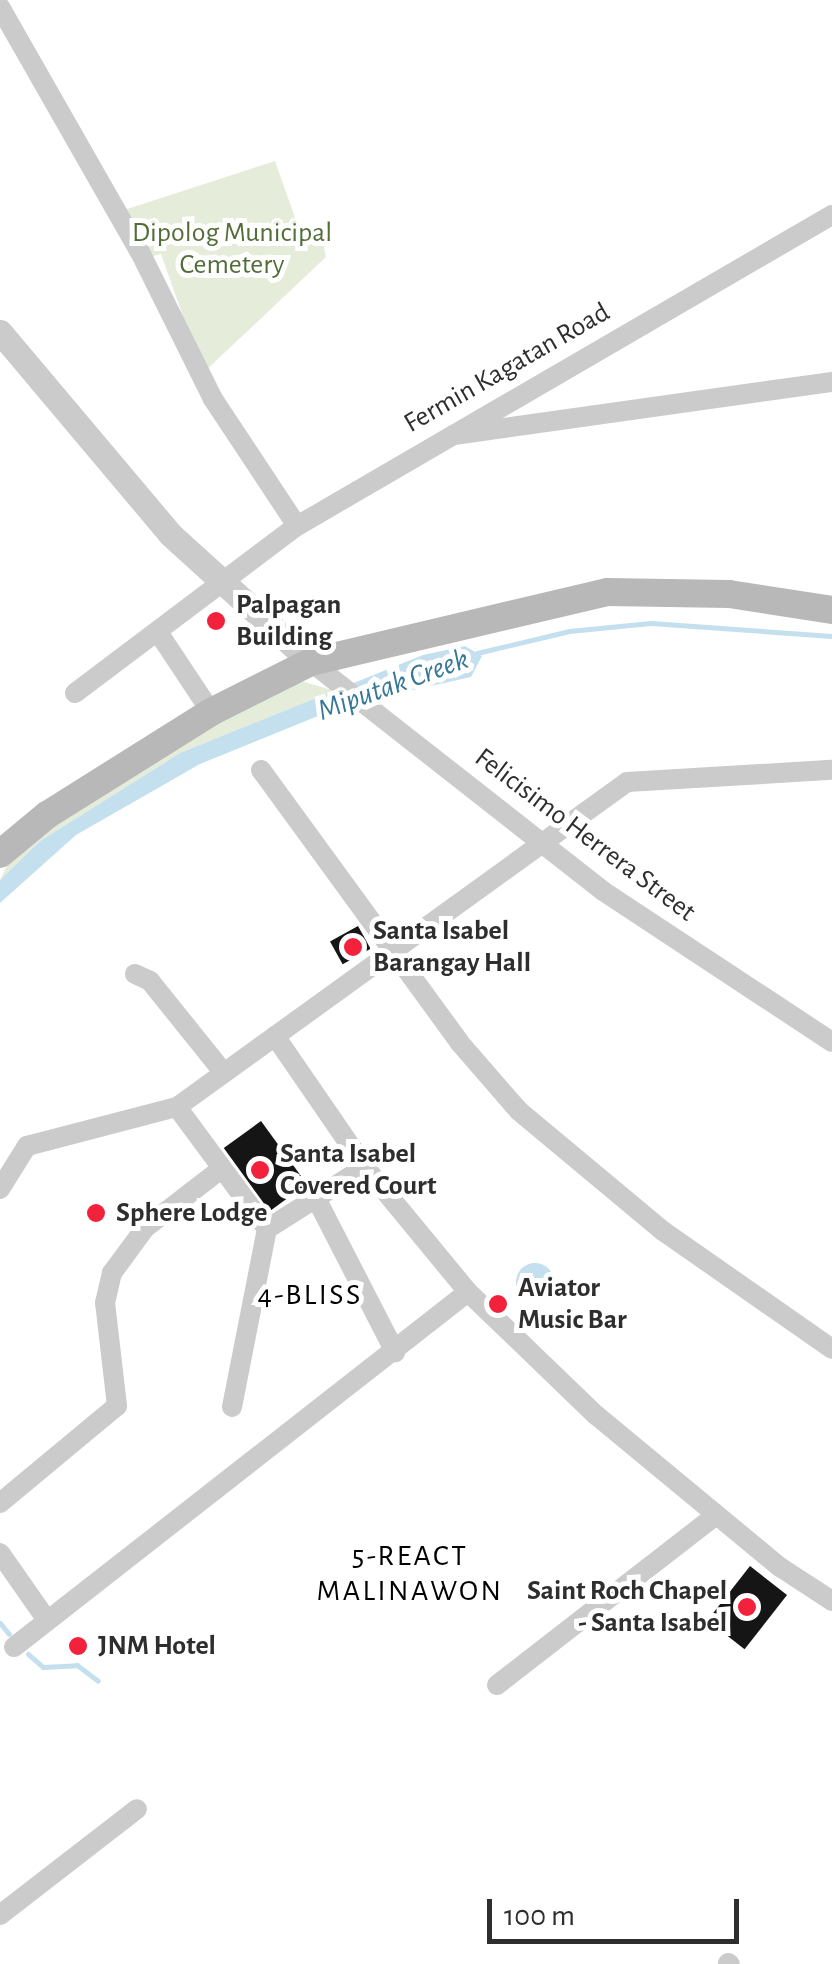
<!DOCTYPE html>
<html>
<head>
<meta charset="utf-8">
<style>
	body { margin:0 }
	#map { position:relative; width:832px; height:1964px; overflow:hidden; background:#fff; font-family:"Alegreya Sans",sans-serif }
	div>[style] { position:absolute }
	.green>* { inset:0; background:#e5ecda }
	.water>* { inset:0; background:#c4e0ee }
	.round { border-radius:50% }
	.stream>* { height:5px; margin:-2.5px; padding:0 2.5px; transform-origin:2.5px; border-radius:2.5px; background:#c4e0ee }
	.building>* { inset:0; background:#151515; transform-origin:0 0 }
	.minor>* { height:20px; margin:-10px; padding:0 10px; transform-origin:10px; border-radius:10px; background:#cbcbcb }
	.tertiary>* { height:25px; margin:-12.5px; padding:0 12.5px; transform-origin:12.5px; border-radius:12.5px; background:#cbcbcb }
	.secondary>* { height:28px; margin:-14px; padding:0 14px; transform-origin:14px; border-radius:14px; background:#b8b8b8 }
	.dots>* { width:28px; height:28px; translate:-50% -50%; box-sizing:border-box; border:5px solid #fff; border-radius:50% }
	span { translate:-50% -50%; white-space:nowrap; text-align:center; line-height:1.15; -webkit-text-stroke:10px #fff; paint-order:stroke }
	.park-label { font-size:28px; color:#536d38 }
	.street-label { font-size:28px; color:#2e2e2e }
	.poi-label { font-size:28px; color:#2e2e2e; font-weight:700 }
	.left { translate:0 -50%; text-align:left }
	.right { translate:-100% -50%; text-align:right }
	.water-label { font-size:30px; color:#367696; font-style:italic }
	.neighbourhood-label { font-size:30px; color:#000; letter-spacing:2.5px }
	.scale { position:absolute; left:487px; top:1899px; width:252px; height:45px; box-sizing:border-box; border:5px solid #2e2e2e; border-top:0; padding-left:12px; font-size:30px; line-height:35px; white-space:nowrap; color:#2e2e2e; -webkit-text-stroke:8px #fff; paint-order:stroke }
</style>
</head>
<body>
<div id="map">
	<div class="green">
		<i style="clip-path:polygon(275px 161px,300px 232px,320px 226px,326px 257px,203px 373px,161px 254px,146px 258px,121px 211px)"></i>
		<i style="clip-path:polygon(298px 680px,335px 691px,180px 753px,40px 841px,0 880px,13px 853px,147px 762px)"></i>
	</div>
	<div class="water">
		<i style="clip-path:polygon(465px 646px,482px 656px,471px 677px,345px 705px,200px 764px,76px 835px,0 903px,0 880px,40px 841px,180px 753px,423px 655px)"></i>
		<i class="round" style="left:516px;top:1263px;width:38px;height:38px"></i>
	</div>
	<div class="stream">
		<i style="left:477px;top:653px;width:95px;rotate:-13.4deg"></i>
		<i style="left:569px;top:631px;width:82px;rotate:-5.6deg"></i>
		<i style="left:651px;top:623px;width:181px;rotate:4.1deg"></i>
		<i style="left:0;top:1623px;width:14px;rotate:51deg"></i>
		<i style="left:28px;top:1654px;width:20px;rotate:41deg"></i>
		<i style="left:43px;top:1667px;width:34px;rotate:-3deg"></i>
		<i style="left:77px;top:1665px;width:26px;rotate:37deg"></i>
	</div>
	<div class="building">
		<i style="left:358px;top:926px;width:26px;height:32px;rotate:61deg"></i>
		<i style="left:261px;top:1121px;width:78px;height:46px;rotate:54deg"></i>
		<i style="left:750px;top:1566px;width:47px;height:69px;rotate:38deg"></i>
	</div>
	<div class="minor">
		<i style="left:0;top:7px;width:282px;rotate:60.3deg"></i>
		<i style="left:140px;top:252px;width:164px;rotate:63.6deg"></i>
		<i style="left:213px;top:399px;width:152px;rotate:56.5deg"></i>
		<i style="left:454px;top:435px;width:382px;rotate:-8deg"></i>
		<i style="left:158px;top:632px;width:96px;rotate:56.5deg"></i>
		<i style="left:311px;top:662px;width:371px;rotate:38.1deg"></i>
		<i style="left:603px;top:891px;width:274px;rotate:33.4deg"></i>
		<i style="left:75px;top:693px;width:278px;rotate:-37deg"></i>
		<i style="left:297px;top:526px;width:619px;rotate:-30.17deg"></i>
		<i style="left:261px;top:770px;width:336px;rotate:53.9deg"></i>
		<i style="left:459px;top:1042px;width:91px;rotate:49deg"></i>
		<i style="left:519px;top:1111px;width:187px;rotate:39.8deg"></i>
		<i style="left:663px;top:1231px;width:206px;rotate:34.9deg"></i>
		<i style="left:135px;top:974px;width:17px;rotate:25deg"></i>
		<i style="left:150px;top:981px;width:118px;rotate:51.2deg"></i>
		<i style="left:275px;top:1036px;width:159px;rotate:55.5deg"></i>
		<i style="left:365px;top:1167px;width:162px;rotate:50.5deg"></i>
		<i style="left:468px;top:1292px;width:178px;rotate:43.9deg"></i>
		<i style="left:596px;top:1415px;width:239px;rotate:39.6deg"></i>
		<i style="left:780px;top:1567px;width:62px;rotate:33.2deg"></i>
		<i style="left:177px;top:1107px;width:152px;rotate:53.6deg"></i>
		<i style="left:267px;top:1229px;width:116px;rotate:-32.3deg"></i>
		<i style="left:0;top:1189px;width:51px;rotate:-57.9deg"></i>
		<i style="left:27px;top:1146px;width:155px;rotate:-14.6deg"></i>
		<i style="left:177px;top:1107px;width:555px;rotate:-35.84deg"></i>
		<i style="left:627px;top:782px;width:205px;rotate:-3.4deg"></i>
		<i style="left:318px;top:1202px;width:169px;rotate:62.8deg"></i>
		<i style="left:232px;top:1407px;width:181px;rotate:-78.9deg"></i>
		<i style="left:0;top:1503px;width:152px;rotate:-39.7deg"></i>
		<i style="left:117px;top:1406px;width:104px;rotate:-96.6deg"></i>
		<i style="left:105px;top:1303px;width:31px;rotate:-77deg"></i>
		<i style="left:112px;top:1273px;width:56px;rotate:-53.7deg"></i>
		<i style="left:145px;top:1228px;width:96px;rotate:-37.8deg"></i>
		<i style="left:0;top:1553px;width:82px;rotate:55deg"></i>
		<i style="left:14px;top:1647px;width:576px;rotate:-38.02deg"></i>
		<i style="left:497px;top:1685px;width:277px;rotate:-37.8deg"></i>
		<i style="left:0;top:1915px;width:173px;rotate:-37.7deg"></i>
		<i style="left:728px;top:1963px;width:2px;rotate:27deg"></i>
	</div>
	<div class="tertiary">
		<i style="left:0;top:332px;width:265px;rotate:49.9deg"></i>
		<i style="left:171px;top:535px;width:189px;rotate:42.2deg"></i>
	</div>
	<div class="secondary">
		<i style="left:0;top:854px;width:61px;rotate:-39.7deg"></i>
		<i style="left:47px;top:815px;width:194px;rotate:-32.1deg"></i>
		<i style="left:211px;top:712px;width:112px;rotate:-26.6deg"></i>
		<i style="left:311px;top:662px;width:304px;rotate:-13.3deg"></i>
		<i style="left:607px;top:592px;width:122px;rotate:0.9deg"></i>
		<i style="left:729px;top:594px;width:104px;rotate:8.8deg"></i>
	</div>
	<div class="dots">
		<i style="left:216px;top:621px;background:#f2223d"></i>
		<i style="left:353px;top:947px;background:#f2223d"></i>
		<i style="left:260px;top:1170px;background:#f2223d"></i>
		<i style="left:96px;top:1213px;background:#f2223d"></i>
		<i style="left:498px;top:1304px;background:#f2223d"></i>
		<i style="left:747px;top:1607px;background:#f2223d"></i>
		<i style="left:78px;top:1646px;background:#f2223d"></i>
	</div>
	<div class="park-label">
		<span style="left:232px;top:249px">Dipolog Municipal<br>Cemetery</span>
	</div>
	<div class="street-label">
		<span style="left:507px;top:368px;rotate:-30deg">Fermin Kagatan Road</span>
		<span style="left:585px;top:835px;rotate:37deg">Felicisimo Herrera Street</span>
	</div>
	<div class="poi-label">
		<span class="left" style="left:236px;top:621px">Palpagan<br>Building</span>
		<span class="left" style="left:373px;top:947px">Santa Isabel<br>Barangay Hall</span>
		<span class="left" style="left:280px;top:1170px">Santa Isabel<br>Covered Court</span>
		<span class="left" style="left:116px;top:1213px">Sphere Lodge</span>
		<span class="left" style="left:518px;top:1304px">Aviator<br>Music Bar</span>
		<span class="right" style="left:727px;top:1607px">Saint Roch Chapel<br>- Santa Isabel</span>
		<span class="left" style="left:98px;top:1646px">JNM Hotel</span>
	</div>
	<div class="water-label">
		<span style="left:393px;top:685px;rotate:-20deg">Miputak Creek</span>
	</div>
	<div class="neighbourhood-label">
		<span style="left:310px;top:1295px">4-BLISS</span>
		<span style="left:410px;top:1573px">5-REACT<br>MALINAWON</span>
	</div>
	<div class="scale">100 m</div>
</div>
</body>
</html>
